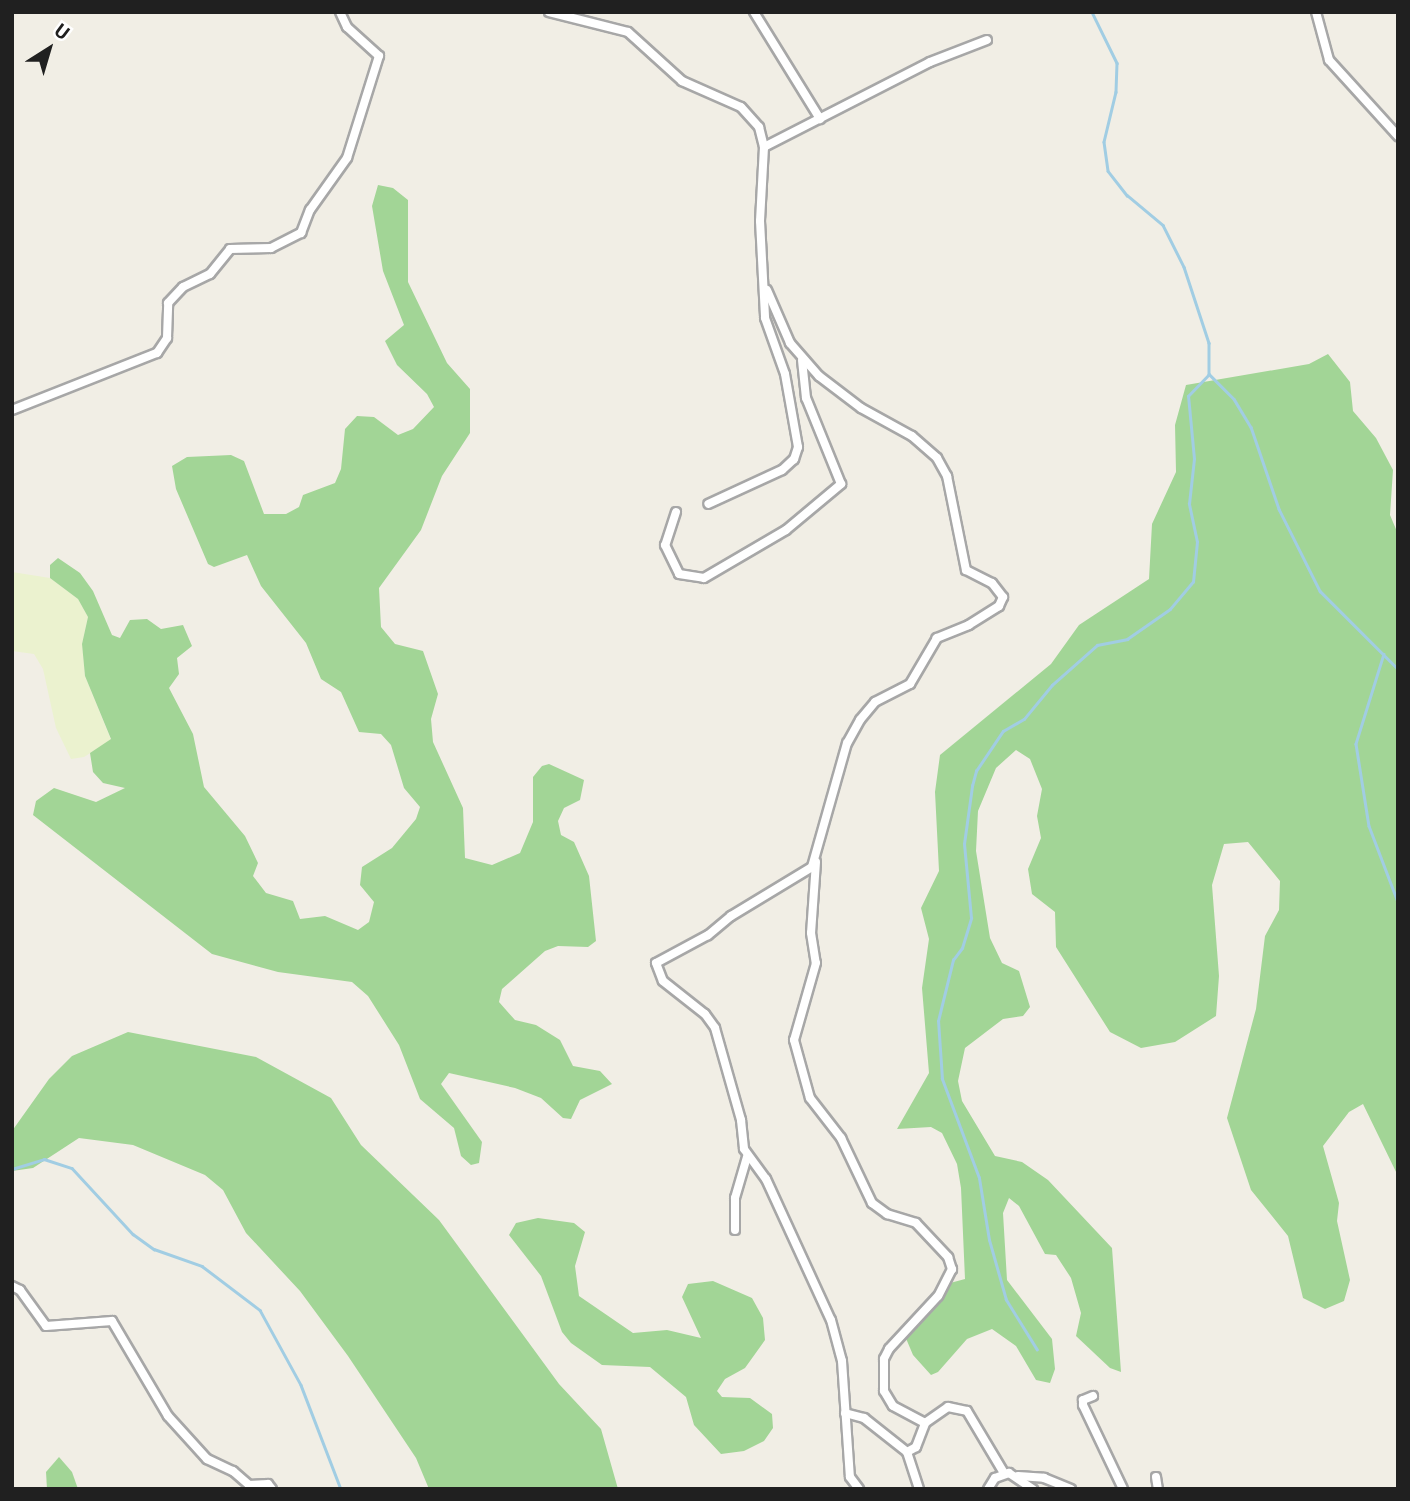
<!DOCTYPE html>
<html>
<head>
<meta charset="utf-8">
<style>
	body { margin:0 }
	#map { position:relative; width:1410px; height:1501px; overflow:hidden; background:#f1eee5; font-family:Roboto,sans-serif }
	div>[style] { position:absolute }
	.farmland>* { inset:0; background:#ebf2cf }
	.forest>* { inset:0; background:#a2d596 }
	.stream>* { height:2.5px; margin:-1.25px; padding:0 1.25px; transform-origin:1.25px; border-radius:1.25px; background:#a1cde3 }
	.roads { filter:drop-shadow(2px 0 #a7a7a7) drop-shadow(-2px 0 #a7a7a7) drop-shadow(0 2px #a7a7a7) drop-shadow(0 -2px #a7a7a7) }
	.minor>* { height:8px; margin:-4px; padding:0 4px; transform-origin:4px; border-radius:4px; background:#fff }
	span { translate:-50% -50%; white-space:nowrap; text-align:center; line-height:1.15; -webkit-text-stroke:6px #fff; paint-order:stroke }
	.frame { position:absolute; inset:0; border:14px solid #202020; pointer-events:none }
	.north { position:absolute; left:14px; top:14px; width:70px; height:70px; -webkit-text-stroke:5px #fff; paint-order:stroke; rotate:37deg; font-size:19px; font-weight:700; line-height:28px; text-align:center; color:#202020 }
	.north::after { content:''; display:block; margin:auto; width:24px; height:32px; background:#202020; clip-path:polygon(50% 0,100% 100%,50% 72%,0 100%) }
</style>
</head>
<body>
<div id="map">
	<div class="farmland">
		<i style="clip-path:polygon(12px 572px,50px 578px,78px 599px,88px 617px,82px 644px,85px 676px,111px 740px,84px 757px,71px 759px,56px 728px,43px 669px,34px 654px,12px 651px)"></i>
	</div>
	<div class="forest">
		<i style="clip-path:polygon(378px 185px,393px 188px,408px 200px,408px 282px,447px 363px,470px 389px,470px 433px,442px 476px,421px 530px,379px 588px,381px 627px,395px 644px,423px 651px,438px 694px,431px 719px,433px 742px,463px 808px,465px 858px,492px 865px,520px 853px,533px 822px,533px 777px,542px 766px,549px 764px,584px 780px,580px 800px,564px 808px,558px 821px,561px 835px,574px 842px,589px 876px,596px 941px,588px 947px,558px 946px,545px 951px,502px 989px,499px 1002px,515px 1020px,536px 1025px,560px 1040px,573px 1066px,600px 1071px,612px 1084px,580px 1100px,571px 1119px,563px 1118px,541px 1098px,515px 1088px,449px 1073px,441px 1084px,482px 1142px,479px 1163px,471px 1165px,461px 1156px,454px 1128px,420px 1099px,399px 1045px,368px 996px,352px 982px,278px 972px,212px 954px,33px 815px,36px 801px,54px 788px,96px 802px,125px 788px,103px 783px,93px 772px,90px 753px,111px 739px,85px 676px,82px 644px,88px 617px,78px 599px,50px 578px,50px 565px,58px 558px,80px 573px,93px 591px,112px 635px,120px 638px,130px 620px,147px 619px,161px 629px,183px 625px,192px 646px,177px 658px,179px 674px,169px 688px,193px 734px,204px 787px,245px 836px,258px 863px,253px 876px,266px 893px,293px 901px,300px 919px,325px 916px,358px 930px,369px 922px,374px 902px,360px 885px,362px 867px,392px 848px,416px 819px,420px 807px,404px 788px,391px 745px,381px 734px,359px 732px,341px 692px,321px 679px,306px 643px,261px 586px,247px 555px,214px 567px,208px 564px,176px 489px,172px 466px,187px 457px,231px 455px,244px 461px,264px 514px,286px 514px,299px 507px,303px 495px,335px 483px,341px 469px,345px 429px,357px 416px,374px 417px,398px 435px,413px 429px,434px 407px,427px 394px,397px 365px,385px 341px,404px 325px,383px 271px,372px 206px)"></i>
		<i style="clip-path:polygon(1328px 354px,1350px 382px,1353px 411px,1376px 438px,1393px 470px,1390px 515px,1398px 534px,1398px 1176px,1363px 1104px,1349px 1112px,1323px 1146px,1339px 1203px,1337px 1221px,1350px 1280px,1344px 1301px,1325px 1309px,1303px 1298px,1288px 1236px,1251px 1190px,1227px 1118px,1256px 1009px,1265px 936px,1279px 910px,1280px 881px,1248px 842px,1224px 844px,1212px 885px,1219px 976px,1216px 1016px,1175px 1042px,1141px 1048px,1110px 1032px,1056px 947px,1055px 912px,1032px 894px,1028px 869px,1041px 838px,1037px 816px,1042px 789px,1030px 759px,1016px 750px,996px 768px,978px 811px,976px 851px,990px 938px,1002px 963px,1019px 971px,1030px 1007px,1023px 1016px,1003px 1019px,965px 1048px,958px 1081px,962px 1101px,995px 1156px,1022px 1162px,1048px 1180px,1112px 1248px,1121px 1372px,1110px 1368px,1076px 1336px,1081px 1313px,1071px 1278px,1056px 1255px,1045px 1254px,1019px 1206px,1009px 1198px,1003px 1213px,1007px 1280px,1052px 1339px,1055px 1369px,1050px 1383px,1036px 1380px,1016px 1346px,992px 1329px,967px 1339px,938px 1372px,931px 1375px,913px 1355px,902px 1329px,939px 1286px,965px 1279px,961px 1188px,957px 1164px,942px 1133px,931px 1127px,897px 1129px,929px 1073px,922px 988px,929px 939px,921px 908px,939px 871px,935px 792px,940px 755px,1051px 664px,1079px 625px,1149px 579px,1152px 524px,1176px 472px,1175px 425px,1186px 385px,1309px 364px)"></i>
		<i style="clip-path:polygon(128px 1032px,256px 1057px,331px 1098px,361px 1145px,439px 1220px,559px 1384px,601px 1429px,618px 1489px,429px 1489px,416px 1458px,348px 1356px,300px 1291px,246px 1233px,223px 1190px,205px 1175px,133px 1145px,79px 1138px,33px 1168px,12px 1171px,12px 1131px,49px 1079px,72px 1056px)"></i>
		<i style="clip-path:polygon(538px 1218px,574px 1223px,585px 1232px,575px 1266px,579px 1296px,633px 1333px,667px 1330px,701px 1338px,682px 1297px,688px 1284px,713px 1281px,752px 1298px,763px 1318px,765px 1340px,745px 1368px,725px 1379px,717px 1391px,722px 1397px,750px 1398px,772px 1414px,773px 1428px,764px 1441px,744px 1451px,721px 1454px,694px 1425px,686px 1397px,650px 1367px,602px 1365px,571px 1343px,562px 1332px,541px 1276px,509px 1235px,516px 1223px)"></i>
		<i style="clip-path:polygon(59px 1457px,72px 1472px,78px 1489px,47px 1489px,46px 1472px)"></i>
	</div>
	<div class="stream">
		<i style="left:1092px;top:12px;width:57px;rotate:63.9deg"></i>
		<i style="left:1117px;top:63px;width:29px;rotate:92deg"></i>
		<i style="left:1116px;top:92px;width:51px;rotate:103.5deg"></i>
		<i style="left:1104px;top:142px;width:29px;rotate:82deg"></i>
		<i style="left:1108px;top:171px;width:31px;rotate:52deg"></i>
		<i style="left:1127px;top:195px;width:47px;rotate:39.8deg"></i>
		<i style="left:1163px;top:225px;width:47px;rotate:63.4deg"></i>
		<i style="left:1184px;top:267px;width:80px;rotate:71.8deg"></i>
		<i style="left:1209px;top:343px;width:31px;rotate:90deg"></i>
		<i style="left:1209px;top:374px;width:35px;rotate:45deg"></i>
		<i style="left:1234px;top:399px;width:33px;rotate:59deg"></i>
		<i style="left:1251px;top:427px;width:87px;rotate:71.1deg"></i>
		<i style="left:1279px;top:509px;width:92px;rotate:63.4deg"></i>
		<i style="left:1320px;top:591px;width:110px;rotate:45deg"></i>
		<i style="left:1384px;top:654px;width:94px;rotate:107.3deg"></i>
		<i style="left:1356px;top:744px;width:83px;rotate:81deg"></i>
		<i style="left:1369px;top:826px;width:81px;rotate:69.1deg"></i>
		<i style="left:12px;top:1169px;width:34px;rotate:-17deg"></i>
		<i style="left:44px;top:1159px;width:29px;rotate:18deg"></i>
		<i style="left:72px;top:1168px;width:90px;rotate:47.3deg"></i>
		<i style="left:133px;top:1234px;width:26px;rotate:36deg"></i>
		<i style="left:154px;top:1249px;width:51px;rotate:19.5deg"></i>
		<i style="left:202px;top:1266px;width:73px;rotate:37.2deg"></i>
		<i style="left:260px;top:1310px;width:85px;rotate:61.3deg"></i>
		<i style="left:301px;top:1385px;width:111px;rotate:69deg"></i>
		<i style="left:1037px;top:1350px;width:59px;rotate:-121.8deg"></i>
		<i style="left:1006px;top:1300px;width:62px;rotate:-105.8deg"></i>
		<i style="left:989px;top:1240px;width:63px;rotate:-99.2deg"></i>
		<i style="left:979px;top:1178px;width:106px;rotate:-110.5deg"></i>
		<i style="left:942px;top:1079px;width:58px;rotate:-93.9deg"></i>
		<i style="left:938px;top:1021px;width:63px;rotate:-76.2deg"></i>
		<i style="left:953px;top:960px;width:15px;rotate:-53deg"></i>
		<i style="left:962px;top:948px;width:31px;rotate:-73deg"></i>
		<i style="left:971px;top:918px;width:74px;rotate:-95.4deg"></i>
		<i style="left:964px;top:844px;width:59px;rotate:-82.1deg"></i>
		<i style="left:972px;top:786px;width:16px;rotate:-75deg"></i>
		<i style="left:976px;top:771px;width:48px;rotate:-56deg"></i>
		<i style="left:1003px;top:731px;width:24px;rotate:-30deg"></i>
		<i style="left:1024px;top:719px;width:44px;rotate:-50.5deg"></i>
		<i style="left:1052px;top:685px;width:60px;rotate:-41.6deg"></i>
		<i style="left:1097px;top:645px;width:31px;rotate:-11deg"></i>
		<i style="left:1127px;top:639px;width:52px;rotate:-34.9deg"></i>
		<i style="left:1170px;top:609px;width:35px;rotate:-50deg"></i>
		<i style="left:1193px;top:582px;width:40px;rotate:-84.3deg"></i>
		<i style="left:1197px;top:542px;width:39px;rotate:-102deg"></i>
		<i style="left:1189px;top:504px;width:45px;rotate:-83.7deg"></i>
		<i style="left:1194px;top:459px;width:63px;rotate:-95.4deg"></i>
		<i style="left:1188px;top:396px;width:30px;rotate:-46deg"></i>
	</div>
	<div class="roads">
		<div class="minor">
			<i style="left:549px;top:12px;width:81px;rotate:14.2deg"></i>
			<i style="left:628px;top:32px;width:73px;rotate:42.2deg"></i>
			<i style="left:682px;top:81px;width:64px;rotate:23.8deg"></i>
			<i style="left:741px;top:107px;width:27px;rotate:48deg"></i>
			<i style="left:759px;top:127px;width:21px;rotate:76deg"></i>
			<i style="left:764px;top:147px;width:74px;rotate:93.1deg"></i>
			<i style="left:760px;top:221px;width:97px;rotate:87deg"></i>
			<i style="left:765px;top:318px;width:59px;rotate:70.3deg"></i>
			<i style="left:785px;top:374px;width:74px;rotate:79.9deg"></i>
			<i style="left:798px;top:447px;width:13px;rotate:108deg"></i>
			<i style="left:794px;top:459px;width:16px;rotate:137deg"></i>
			<i style="left:782px;top:470px;width:81px;rotate:155.3deg"></i>
			<i style="left:754px;top:12px;width:126px;rotate:58.3deg"></i>
			<i style="left:1316px;top:12px;width:50px;rotate:74.8deg"></i>
			<i style="left:1329px;top:60px;width:103px;rotate:47.8deg"></i>
			<i style="left:764px;top:147px;width:186px;rotate:-27.1deg"></i>
			<i style="left:930px;top:62px;width:61px;rotate:-21.1deg"></i>
			<i style="left:767px;top:290px;width:58px;rotate:66.5deg"></i>
			<i style="left:790px;top:343px;width:44px;rotate:48.7deg"></i>
			<i style="left:819px;top:376px;width:53px;rotate:37.3deg"></i>
			<i style="left:861px;top:408px;width:58px;rotate:28.8deg"></i>
			<i style="left:912px;top:436px;width:33px;rotate:41deg"></i>
			<i style="left:937px;top:458px;width:21px;rotate:61deg"></i>
			<i style="left:947px;top:476px;width:96px;rotate:78.6deg"></i>
			<i style="left:966px;top:570px;width:29px;rotate:27deg"></i>
			<i style="left:992px;top:583px;width:18px;rotate:52deg"></i>
			<i style="left:1003px;top:597px;width:10px;rotate:114deg"></i>
			<i style="left:999px;top:606px;width:36px;rotate:148deg"></i>
			<i style="left:969px;top:625px;width:35px;rotate:158deg"></i>
			<i style="left:937px;top:638px;width:53px;rotate:120.4deg"></i>
			<i style="left:910px;top:684px;width:39px;rotate:153deg"></i>
			<i style="left:875px;top:702px;width:23px;rotate:130deg"></i>
			<i style="left:860px;top:720px;width:26px;rotate:119deg"></i>
			<i style="left:847px;top:743px;width:129px;rotate:105.8deg"></i>
			<i style="left:812px;top:867px;width:95px;rotate:148.8deg"></i>
			<i style="left:731px;top:916px;width:30px;rotate:140deg"></i>
			<i style="left:708px;top:935px;width:59px;rotate:151.7deg"></i>
			<i style="left:656px;top:963px;width:19px;rotate:69deg"></i>
			<i style="left:663px;top:981px;width:53px;rotate:38.2deg"></i>
			<i style="left:705px;top:1014px;width:17px;rotate:54deg"></i>
			<i style="left:715px;top:1028px;width:96px;rotate:74.2deg"></i>
			<i style="left:741px;top:1120px;width:29px;rotate:84deg"></i>
			<i style="left:744px;top:1149px;width:37px;rotate:54deg"></i>
			<i style="left:766px;top:1179px;width:155px;rotate:65.3deg"></i>
			<i style="left:831px;top:1320px;width:42px;rotate:75deg"></i>
			<i style="left:842px;top:1361px;width:116px;rotate:86.1deg"></i>
			<i style="left:850px;top:1477px;width:15px;rotate:53deg"></i>
			<i style="left:12px;top:410px;width:156px;rotate:-21.5deg"></i>
			<i style="left:157px;top:353px;width:18px;rotate:-56deg"></i>
			<i style="left:167px;top:338px;width:35px;rotate:-88deg"></i>
			<i style="left:168px;top:303px;width:22px;rotate:-47deg"></i>
			<i style="left:183px;top:287px;width:30px;rotate:-26deg"></i>
			<i style="left:210px;top:274px;width:32px;rotate:-51deg"></i>
			<i style="left:230px;top:249px;width:41px;rotate:-1.4deg"></i>
			<i style="left:271px;top:248px;width:34px;rotate:-27deg"></i>
			<i style="left:301px;top:233px;width:25px;rotate:-69deg"></i>
			<i style="left:310px;top:210px;width:64px;rotate:-54.6deg"></i>
			<i style="left:347px;top:158px;width:107px;rotate:-72.6deg"></i>
			<i style="left:379px;top:56px;width:43px;rotate:-137.8deg"></i>
			<i style="left:347px;top:27px;width:17px;rotate:-115deg"></i>
			<i style="left:676px;top:512px;width:35px;rotate:108deg"></i>
			<i style="left:665px;top:545px;width:32px;rotate:64deg"></i>
			<i style="left:679px;top:574px;width:25px;rotate:9deg"></i>
			<i style="left:704px;top:578px;width:95px;rotate:-30.3deg"></i>
			<i style="left:786px;top:530px;width:72px;rotate:-39.9deg"></i>
			<i style="left:841px;top:484px;width:93px;rotate:-112.1deg"></i>
			<i style="left:806px;top:398px;width:38px;rotate:-96deg"></i>
			<i style="left:816px;top:862px;width:71px;rotate:94deg"></i>
			<i style="left:811px;top:933px;width:30px;rotate:81deg"></i>
			<i style="left:816px;top:963px;width:80px;rotate:105.9deg"></i>
			<i style="left:794px;top:1040px;width:60px;rotate:74.6deg"></i>
			<i style="left:810px;top:1098px;width:51px;rotate:52.2deg"></i>
			<i style="left:841px;top:1138px;width:72px;rotate:64.5deg"></i>
			<i style="left:872px;top:1203px;width:19px;rotate:36deg"></i>
			<i style="left:887px;top:1214px;width:30px;rotate:17deg"></i>
			<i style="left:916px;top:1223px;width:47px;rotate:46.7deg"></i>
			<i style="left:948px;top:1257px;width:13px;rotate:72deg"></i>
			<i style="left:952px;top:1269px;width:30px;rotate:117deg"></i>
			<i style="left:938px;top:1296px;width:72px;rotate:132.8deg"></i>
			<i style="left:889px;top:1349px;width:11px;rotate:117deg"></i>
			<i style="left:884px;top:1359px;width:32px;rotate:90deg"></i>
			<i style="left:884px;top:1391px;width:17px;rotate:59deg"></i>
			<i style="left:893px;top:1406px;width:36px;rotate:28deg"></i>
			<i style="left:925px;top:1423px;width:28px;rotate:-35deg"></i>
			<i style="left:948px;top:1407px;width:19px;rotate:12deg"></i>
			<i style="left:967px;top:1411px;width:72px;rotate:59.2deg"></i>
			<i style="left:735px;top:1230px;width:32px;rotate:-90deg"></i>
			<i style="left:735px;top:1198px;width:43px;rotate:-73.7deg"></i>
			<i style="left:12px;top:1286px;width:9px;rotate:27deg"></i>
			<i style="left:20px;top:1290px;width:44px;rotate:54.2deg"></i>
			<i style="left:46px;top:1326px;width:66px;rotate:-4.3deg"></i>
			<i style="left:112px;top:1321px;width:110px;rotate:59.5deg"></i>
			<i style="left:168px;top:1416px;width:58px;rotate:47.8deg"></i>
			<i style="left:207px;top:1459px;width:29px;rotate:25deg"></i>
			<i style="left:233px;top:1471px;width:21px;rotate:41deg"></i>
			<i style="left:249px;top:1485px;width:19px;rotate:-3deg"></i>
			<i style="left:268px;top:1484px;width:6px;rotate:51deg"></i>
			<i style="left:1093px;top:1396px;width:11px;rotate:158deg"></i>
			<i style="left:1083px;top:1400px;width:5px;rotate:90deg"></i>
			<i style="left:1083px;top:1405px;width:93px;rotate:64.5deg"></i>
			<i style="left:845px;top:1413px;width:20px;rotate:15deg"></i>
			<i style="left:864px;top:1418px;width:55px;rotate:38.3deg"></i>
			<i style="left:907px;top:1452px;width:10px;rotate:-29deg"></i>
			<i style="left:916px;top:1447px;width:26px;rotate:-69deg"></i>
			<i style="left:907px;top:1452px;width:39px;rotate:72deg"></i>
			<i style="left:1018px;top:1476px;width:26px;rotate:4deg"></i>
			<i style="left:1044px;top:1478px;width:29px;rotate:22deg"></i>
			<i style="left:1156px;top:1477px;width:12px;rotate:81deg"></i>
			<i style="left:988px;top:1489px;width:13px;rotate:-58deg"></i>
			<i style="left:995px;top:1478px;width:15px;rotate:-20deg"></i>
			<i style="left:1009px;top:1473px;width:29px;rotate:34deg"></i>
		</div>
	</div>
	<div class="frame"></div>
	<div class="north">U</div>
</div>
</body>
</html>
